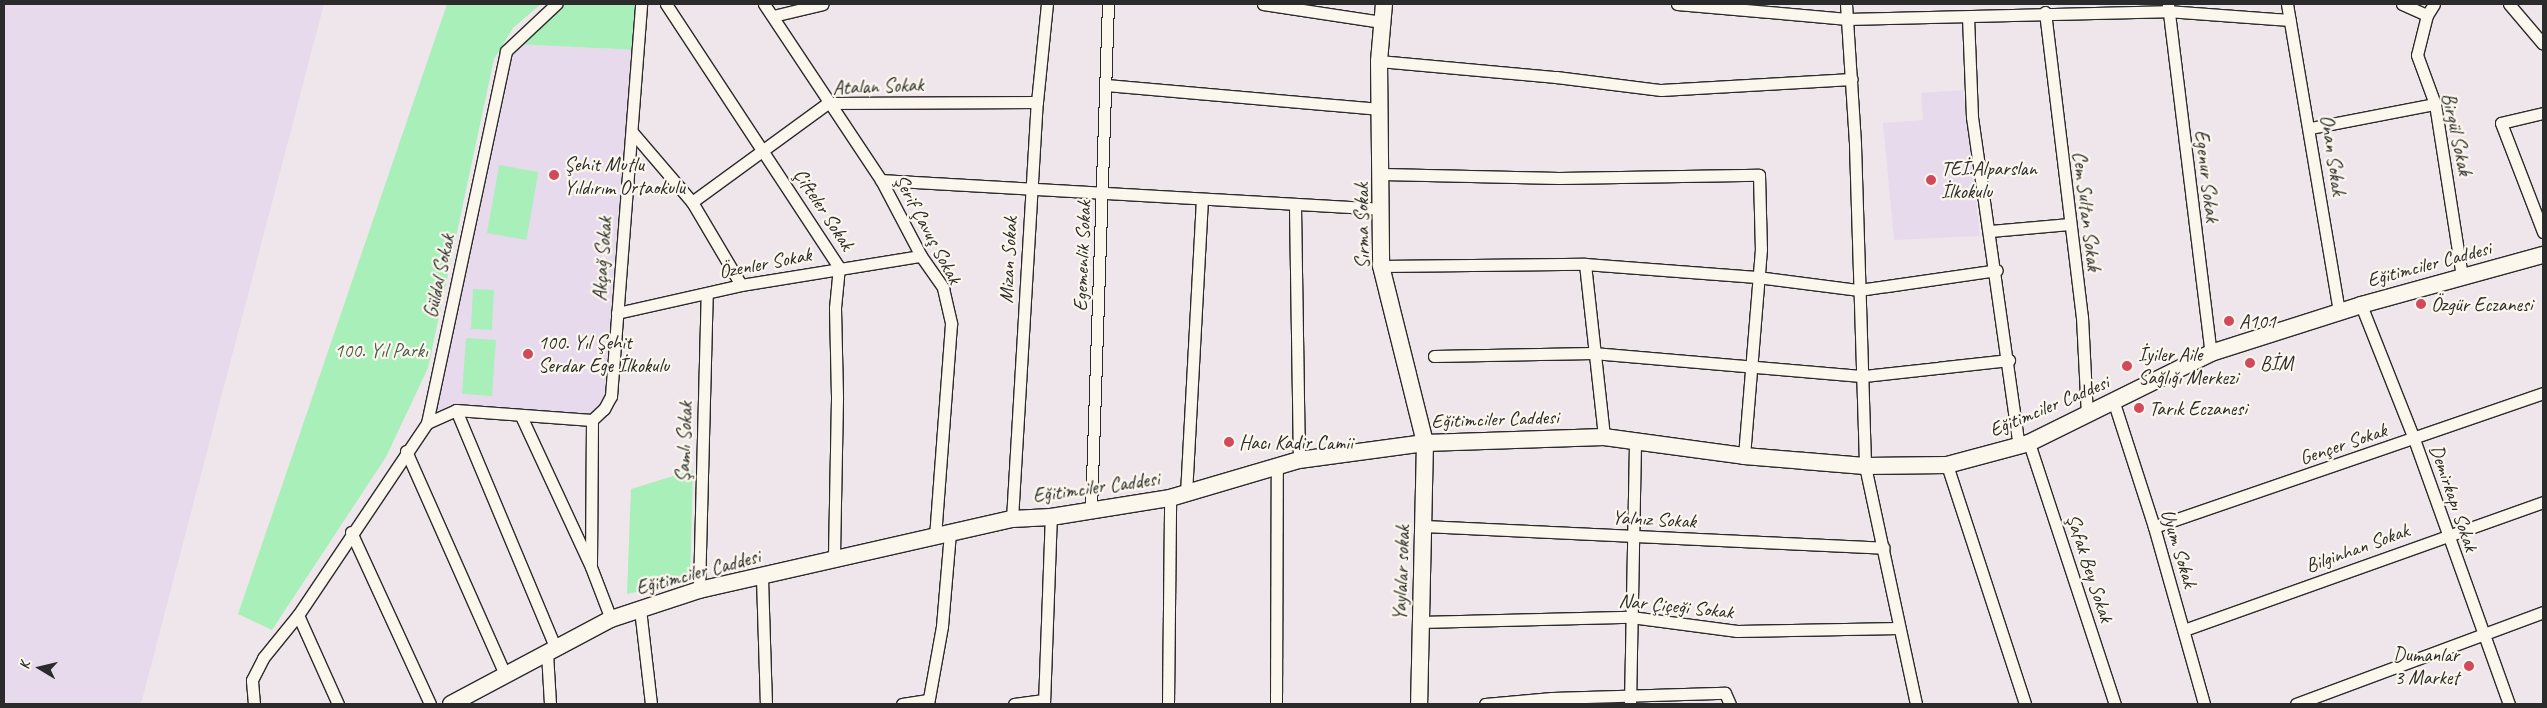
<!DOCTYPE html>
<html>
<head>
<meta charset="utf-8">
<style>
	body { margin:0 }
	#map { position:relative; width:2547px; height:708px; overflow:hidden; background:#efe6ec; font-family:Caveat,sans-serif }
	div>[style] { position:absolute }
	.built>* { inset:0; background:#e7daec }
	.green>* { inset:0; background:#a9efba; transform-origin:0 0 }
	.roads { filter:drop-shadow(1px 0 #2b2b2b) drop-shadow(-1px 0 #2b2b2b) drop-shadow(0 1px #2b2b2b) drop-shadow(0 -1px #2b2b2b) }
	.street>* { height:11px; margin:-5.5px; padding:0 5.5px; transform-origin:5.5px; border-radius:5.5px; background:#fbf7ec }
	.secondary>* { height:16px; margin:-8px; padding:0 8px; transform-origin:8px; border-radius:8px; background:#fbf7ec }
	.dots>* { width:14px; height:14px; translate:-50% -50%; box-sizing:border-box; border:2px solid #fbf7ec; border-radius:50% }
	span { translate:-50% -50%; white-space:nowrap; text-align:center; line-height:1.15; -webkit-text-stroke:4.5px #fbf7ec; paint-order:stroke }
	.street-label { font-size:20px; color:#2b2b2b }
	.poi-label { font-size:20px; color:#2b2b2b }
	.left { translate:0 -50%; text-align:left }
	.right { translate:-100% -50%; text-align:right }
	.park-label { font-size:20px; color:#4a5c4f }
	.frame { position:absolute; inset:0; border:5px solid #2b2b2b; pointer-events:none }
	.north { position:absolute; left:15px; top:643px; width:50px; height:50px; -webkit-text-stroke:4px #fbf7ec; paint-order:stroke; rotate:279deg; font-size:14px; font-weight:700; line-height:20px; text-align:center; color:#2b2b2b }
	.north::after { content:''; display:block; margin:auto; width:18px; height:22px; background:#2b2b2b; clip-path:polygon(50% 0,100% 100%,50% 72%,0 100%) }
</style>
</head>
<body>
<div id="map">
	<div class="built">
		<i style="clip-path:polygon(4px 4px,324px 4px,141px 704px,4px 704px)"></i>
		<i style="clip-path:polygon(514px 44px,638px 50px,611px 396px,592px 420px,456px 410px,427px 423px,506px 51px)"></i>
		<i style="clip-path:polygon(1963px 90px,1980px 236px,1894px 240px,1883px 123px,1923px 120px,1921px 93px)"></i>
	</div>
	<div class="green">
		<i style="clip-path:polygon(447px 4px,541px 4px,513px 28px,494px 59px,428px 368px,386px 457px,272px 630px,238px 614px)"></i>
		<i style="clip-path:polygon(556px 4px,641px 4px,638px 50px,514px 44px)"></i>
		<i style="left:499px;top:165px;width:40px;height:69px;rotate:10deg"></i>
		<i style="left:473px;top:289px;width:21px;height:40px;rotate:3deg"></i>
		<i style="left:466px;top:338px;width:30px;height:56px;rotate:4deg"></i>
		<i style="clip-path:polygon(693px 470px,690px 580px,627px 594px,631px 489px)"></i>
	</div>
	<div class="roads">
		<div class="street">
			<i style="left:666px;top:4px;width:315px;rotate:56.7deg"></i>
			<i style="left:839px;top:267px;width:41px;rotate:95.6deg"></i>
			<i style="left:835px;top:308px;width:91px;rotate:88.7deg"></i>
			<i style="left:837px;top:399px;width:159px;rotate:91.1deg"></i>
			<i style="left:764px;top:4px;width:211px;rotate:56.4deg"></i>
			<i style="left:881px;top:180px;width:86px;rotate:62.2deg"></i>
			<i style="left:921px;top:256px;width:39px;rotate:55deg"></i>
			<i style="left:943px;top:288px;width:37px;rotate:77deg"></i>
			<i style="left:951px;top:324px;width:212px;rotate:94.3deg"></i>
			<i style="left:1263px;top:4px;width:120px;rotate:8.6deg"></i>
			<i style="left:1677px;top:4px;width:171px;rotate:5deg"></i>
			<i style="left:1847px;top:19px;width:320px;rotate:-1.4deg"></i>
			<i style="left:2167px;top:11px;width:123px;rotate:4.2deg"></i>
			<i style="left:1846px;top:4px;width:141px;rotate:86.3deg"></i>
			<i style="left:1855px;top:145px;width:321px;rotate:88.2deg"></i>
			<i style="left:1865px;top:466px;width:243px;rotate:77.9deg"></i>
			<i style="left:2287px;top:4px;width:312px;rotate:80.4deg"></i>
			<i style="left:2402px;top:4px;width:27px;rotate:24deg"></i>
			<i style="left:2434px;top:4px;width:13px;rotate:122deg"></i>
			<i style="left:2427px;top:15px;width:41px;rotate:104deg"></i>
			<i style="left:2417px;top:55px;width:52px;rotate:69.8deg"></i>
			<i style="left:2435px;top:104px;width:175px;rotate:81.1deg"></i>
			<i style="left:2509px;top:4px;width:52px;rotate:49.6deg"></i>
			<i style="left:2168px;top:5px;width:351px;rotate:83deg"></i>
			<i style="left:2045px;top:12px;width:307px;rotate:83.1deg"></i>
			<i style="left:2082px;top:317px;width:98px;rotate:87.1deg"></i>
			<i style="left:773px;top:16px;width:51px;rotate:-13.5deg"></i>
			<i style="left:1968px;top:17px;width:100px;rotate:87.7deg"></i>
			<i style="left:1972px;top:117px;width:332px;rotate:81.9deg"></i>
			<i style="left:1379px;top:61px;width:178px;rotate:5.2deg"></i>
			<i style="left:1556px;top:77px;width:106px;rotate:7.1deg"></i>
			<i style="left:1661px;top:90px;width:191px;rotate:-3.3deg"></i>
			<i style="left:1106px;top:85px;width:275px;rotate:5deg"></i>
			<i style="left:2543px;top:113px;width:43px;rotate:166.6deg"></i>
			<i style="left:2501px;top:123px;width:117px;rotate:68.9deg"></i>
			<i style="left:2310px;top:128px;width:127px;rotate:-10.9deg"></i>
			<i style="left:633px;top:133px;width:91px;rotate:49.5deg"></i>
			<i style="left:692px;top:202px;width:96px;rotate:59.4deg"></i>
			<i style="left:1382px;top:174px;width:177px;rotate:1.3deg"></i>
			<i style="left:1559px;top:178px;width:200px;rotate:-0.9deg"></i>
			<i style="left:1759px;top:175px;width:74px;rotate:88.5deg"></i>
			<i style="left:1761px;top:249px;width:208px;rotate:94.7deg"></i>
			<i style="left:881px;top:180px;width:499px;rotate:3.3deg"></i>
			<i style="left:692px;top:202px;width:168px;rotate:-36.1deg"></i>
			<i style="left:828px;top:103px;width:209px;rotate:-0.3deg"></i>
			<i style="left:1295px;top:207px;width:253px;rotate:89.1deg"></i>
			<i style="left:1990px;top:231px;width:80px;rotate:-5deg"></i>
			<i style="left:1585px;top:264px;width:174px;rotate:83.7deg"></i>
			<i style="left:1381px;top:266px;width:204px;rotate:-0.6deg"></i>
			<i style="left:1585px;top:264px;width:172px;rotate:4.3deg"></i>
			<i style="left:1757px;top:277px;width:103px;rotate:7.3deg"></i>
			<i style="left:1859px;top:290px;width:139px;rotate:-8.2deg"></i>
			<i style="left:2361px;top:305px;width:144px;rotate:68.4deg"></i>
			<i style="left:2414px;top:439px;width:282px;rotate:70.3deg"></i>
			<i style="left:617px;top:313px;width:127px;rotate:-12.7deg"></i>
			<i style="left:741px;top:285px;width:182px;rotate:-9.2deg"></i>
			<i style="left:1434px;top:356px;width:159px;rotate:-1.1deg"></i>
			<i style="left:1593px;top:353px;width:272px;rotate:4.9deg"></i>
			<i style="left:1864px;top:376px;width:146px;rotate:-6.3deg"></i>
			<i style="left:2114px;top:403px;width:130px;rotate:72.1deg"></i>
			<i style="left:2154px;top:527px;width:184px;rotate:74.2deg"></i>
			<i style="left:456px;top:410px;width:259px;rotate:67.3deg"></i>
			<i style="left:521px;top:416px;width:166px;rotate:65.1deg"></i>
			<i style="left:591px;top:567px;width:56px;rotate:69deg"></i>
			<i style="left:592px;top:420px;width:16px;rotate:-43deg"></i>
			<i style="left:604px;top:409px;width:15px;rotate:-62deg"></i>
			<i style="left:611px;top:396px;width:393px;rotate:-85.6deg"></i>
			<i style="left:427px;top:423px;width:32px;rotate:-24deg"></i>
			<i style="left:456px;top:410px;width:136px;rotate:4.2deg"></i>
			<i style="left:2029px;top:443px;width:275px;rotate:71.8deg"></i>
			<i style="left:406px;top:451px;width:244px;rotate:66.1deg"></i>
			<i style="left:1947px;top:465px;width:251px;rotate:71.9deg"></i>
			<i style="left:1186px;top:494px;width:293px;rotate:-86.9deg"></i>
			<i style="left:1091px;top:510px;width:506px;rotate:-88.08deg"></i>
			<i style="left:1012px;top:519px;width:418px;rotate:-86.6deg"></i>
			<i style="left:1037px;top:102px;width:99px;rotate:-84.2deg"></i>
			<i style="left:1424px;top:526px;width:460px;rotate:2.7deg"></i>
			<i style="left:2154px;top:527px;width:411px;rotate:-19deg"></i>
			<i style="left:351px;top:532px;width:189px;rotate:65.3deg"></i>
			<i style="left:591px;top:564px;width:144px;rotate:-89.6deg"></i>
			<i style="left:762px;top:578px;width:126px;rotate:88.2deg"></i>
			<i style="left:699px;top:590px;width:296px;rotate:-88.5deg"></i>
			<i style="left:640px;top:609px;width:96px;rotate:83.4deg"></i>
			<i style="left:298px;top:615px;width:98px;rotate:65.8deg"></i>
			<i style="left:1420px;top:622px;width:211px;rotate:-1.4deg"></i>
			<i style="left:1631px;top:617px;width:107px;rotate:7.5deg"></i>
			<i style="left:1737px;top:631px;width:162px;rotate:-1.1deg"></i>
			<i style="left:2184px;top:630px;width:381px;rotate:-19.6deg"></i>
			<i style="left:547px;top:653px;width:51px;rotate:86.6deg"></i>
			<i style="left:254px;top:704px;width:24px;rotate:-95deg"></i>
			<i style="left:252px;top:680px;width:25px;rotate:-63deg"></i>
			<i style="left:263px;top:658px;width:55px;rotate:-50.9deg"></i>
			<i style="left:298px;top:615px;width:231px;rotate:-56.1deg"></i>
			<i style="left:427px;top:423px;width:380px;rotate:-78deg"></i>
			<i style="left:506px;top:51px;width:69px;rotate:-43.2deg"></i>
			<i style="left:902px;top:704px;width:26px;rotate:-9deg"></i>
			<i style="left:928px;top:704px;width:79px;rotate:-79.8deg"></i>
			<i style="left:942px;top:626px;width:94px;rotate:-85.1deg"></i>
			<i style="left:1014px;top:704px;width:30px;rotate:-8deg"></i>
			<i style="left:1044px;top:704px;width:187px;rotate:-87.9deg"></i>
			<i style="left:1168px;top:704px;width:206px;rotate:-89.4deg"></i>
			<i style="left:1276px;top:704px;width:238px;rotate:-89.8deg"></i>
			<i style="left:1485px;top:704px;width:67px;rotate:-5.1deg"></i>
			<i style="left:1552px;top:698px;width:173px;rotate:-1.7deg"></i>
			<i style="left:1725px;top:693px;width:12px;rotate:66deg"></i>
			<i style="left:1630px;top:704px;width:263px;rotate:-88.9deg"></i>
			<i style="left:2296px;top:704px;width:264px;rotate:-20.4deg"></i>
		</div>
		<div class="secondary">
			<i style="left:1384px;top:4px;width:57px;rotate:95deg"></i>
			<i style="left:1379px;top:61px;width:205px;rotate:89.4deg"></i>
			<i style="left:1381px;top:266px;width:182px;rotate:76deg"></i>
			<i style="left:1425px;top:443px;width:261px;rotate:91.3deg"></i>
			<i style="left:451px;top:704px;width:181px;rotate:-28deg"></i>
			<i style="left:611px;top:619px;width:93px;rotate:-18.2deg"></i>
			<i style="left:699px;top:590px;width:321px;rotate:-12.8deg"></i>
			<i style="left:1012px;top:519px;width:39px;rotate:-3deg"></i>
			<i style="left:1051px;top:517px;width:121px;rotate:-9.1deg"></i>
			<i style="left:1170px;top:498px;width:134px;rotate:-16.4deg"></i>
			<i style="left:1299px;top:460px;width:127px;rotate:-7.7deg"></i>
			<i style="left:1425px;top:443px;width:179px;rotate:-1.9deg"></i>
			<i style="left:1604px;top:437px;width:141px;rotate:7.7deg"></i>
			<i style="left:1744px;top:456px;width:121px;rotate:4.7deg"></i>
			<i style="left:1865px;top:466px;width:82px;rotate:-0.7deg"></i>
			<i style="left:1947px;top:465px;width:85px;rotate:-15deg"></i>
			<i style="left:2029px;top:443px;width:203px;rotate:-26.3deg"></i>
			<i style="left:2211px;top:353px;width:157px;rotate:-17.7deg"></i>
			<i style="left:2361px;top:305px;width:189px;rotate:-15.4deg"></i>
		</div>
	</div>
	<div class="dots">
		<i style="left:554px;top:175px;background:#d1495b"></i>
		<i style="left:1931px;top:180px;background:#d1495b"></i>
		<i style="left:2421px;top:304px;background:#d1495b"></i>
		<i style="left:2229px;top:321px;background:#d1495b"></i>
		<i style="left:528px;top:354px;background:#d1495b"></i>
		<i style="left:2250px;top:363px;background:#d1495b"></i>
		<i style="left:2127px;top:366px;background:#d1495b"></i>
		<i style="left:2139px;top:408px;background:#d1495b"></i>
		<i style="left:1229px;top:442px;background:#d1495b"></i>
		<i style="left:2469px;top:666px;background:#d1495b"></i>
	</div>
	<div class="street-label">
		<span style="left:878px;top:86px;rotate:-2deg">Atalan Sokak</span>
		<span style="left:2457px;top:134px;rotate:78deg">Birgül Sokak</span>
		<span style="left:2333px;top:155px;rotate:81deg">Onan Sokak</span>
		<span style="left:2207px;top:176px;rotate:83deg">Egenur Sokak</span>
		<span style="left:824px;top:209px;rotate:57deg">Çifteler Sokak</span>
		<span style="left:2087px;top:211px;rotate:83deg">Cem Sultan Sokak</span>
		<span style="left:1362px;top:226px;rotate:-91deg">Sırma Sokak</span>
		<span style="left:928px;top:229px;rotate:62deg">Şerif Çavuş Sokak</span>
		<span style="left:1082px;top:256px;rotate:-88deg">Egemenlik Sokak</span>
		<span style="left:602px;top:259px;rotate:-86deg">Akçağ Sokak</span>
		<span style="left:1008px;top:260px;rotate:-87deg">Mizan Sokak</span>
		<span style="left:765px;top:263px;rotate:-11deg">Özenler Sokak</span>
		<span style="left:2429px;top:264px;rotate:-15deg">Eğitimciler Caddesi</span>
		<span style="left:439px;top:276px;rotate:-78deg">Güldal Sokak</span>
		<span style="left:2049px;top:406px;rotate:-23deg">Eğitimciler Caddesi</span>
		<span style="left:1495px;top:419px;rotate:-2deg">Eğitimciler Caddesi</span>
		<span style="left:684px;top:442px;rotate:-88deg">Şamlı Sokak</span>
		<span style="left:2343px;top:444px;rotate:-19deg">Gençer Sokak</span>
		<span style="left:1096px;top:487px;rotate:-8deg">Eğitimciler Caddesi</span>
		<span style="left:2454px;top:498px;rotate:71deg">Demirkapı Sokak</span>
		<span style="left:1654px;top:519px;rotate:3deg">Yalnız Sokak</span>
		<span style="left:2179px;top:548px;rotate:73deg">Uyum Sokak</span>
		<span style="left:2357px;top:548px;rotate:-20deg">Bilginhan Sokak</span>
		<span style="left:2090px;top:568px;rotate:72deg">Şafak Bey Sokak</span>
		<span style="left:698px;top:572px;rotate:-15deg">Eğitimciler Caddesi</span>
		<span style="left:1401px;top:573px;rotate:-88deg">Yaylalar sokak</span>
		<span style="left:1676px;top:606px;rotate:6deg">Nar Çiçeği Sokak</span>
	</div>
	<div class="poi-label">
		<span class="left" style="left:564px;top:176px">Şehit Mutlu<br>Yıldırım Ortaokulu</span>
		<span class="left" style="left:1941px;top:180px">TEİ.Alparslan<br>İlkokulu</span>
		<span class="left" style="left:2431px;top:304px">Özgür Eczanesi</span>
		<span class="left" style="left:2239px;top:321px">A101</span>
		<span class="left" style="left:538px;top:354px">100. Yıl Şehit<br>Serdar Ege İlkokulu</span>
		<span class="left" style="left:2138px;top:366px">İyiler Aile<br>Sağlığı Merkezi</span>
		<span class="left" style="left:2260px;top:363px">BİM</span>
		<span class="left" style="left:2149px;top:408px">Tarık Eczanesi</span>
		<span class="left" style="left:1239px;top:442px">Hacı Kadir Camii</span>
		<span class="right" style="left:2459px;top:666px">Dumanlar<br>3 Market</span>
	</div>
	<div class="park-label">
		<span style="left:381px;top:350px">100. Yıl Parkı</span>
	</div>
	<div class="frame"></div>
	<div class="north">K</div>
</div>
</body>
</html>
